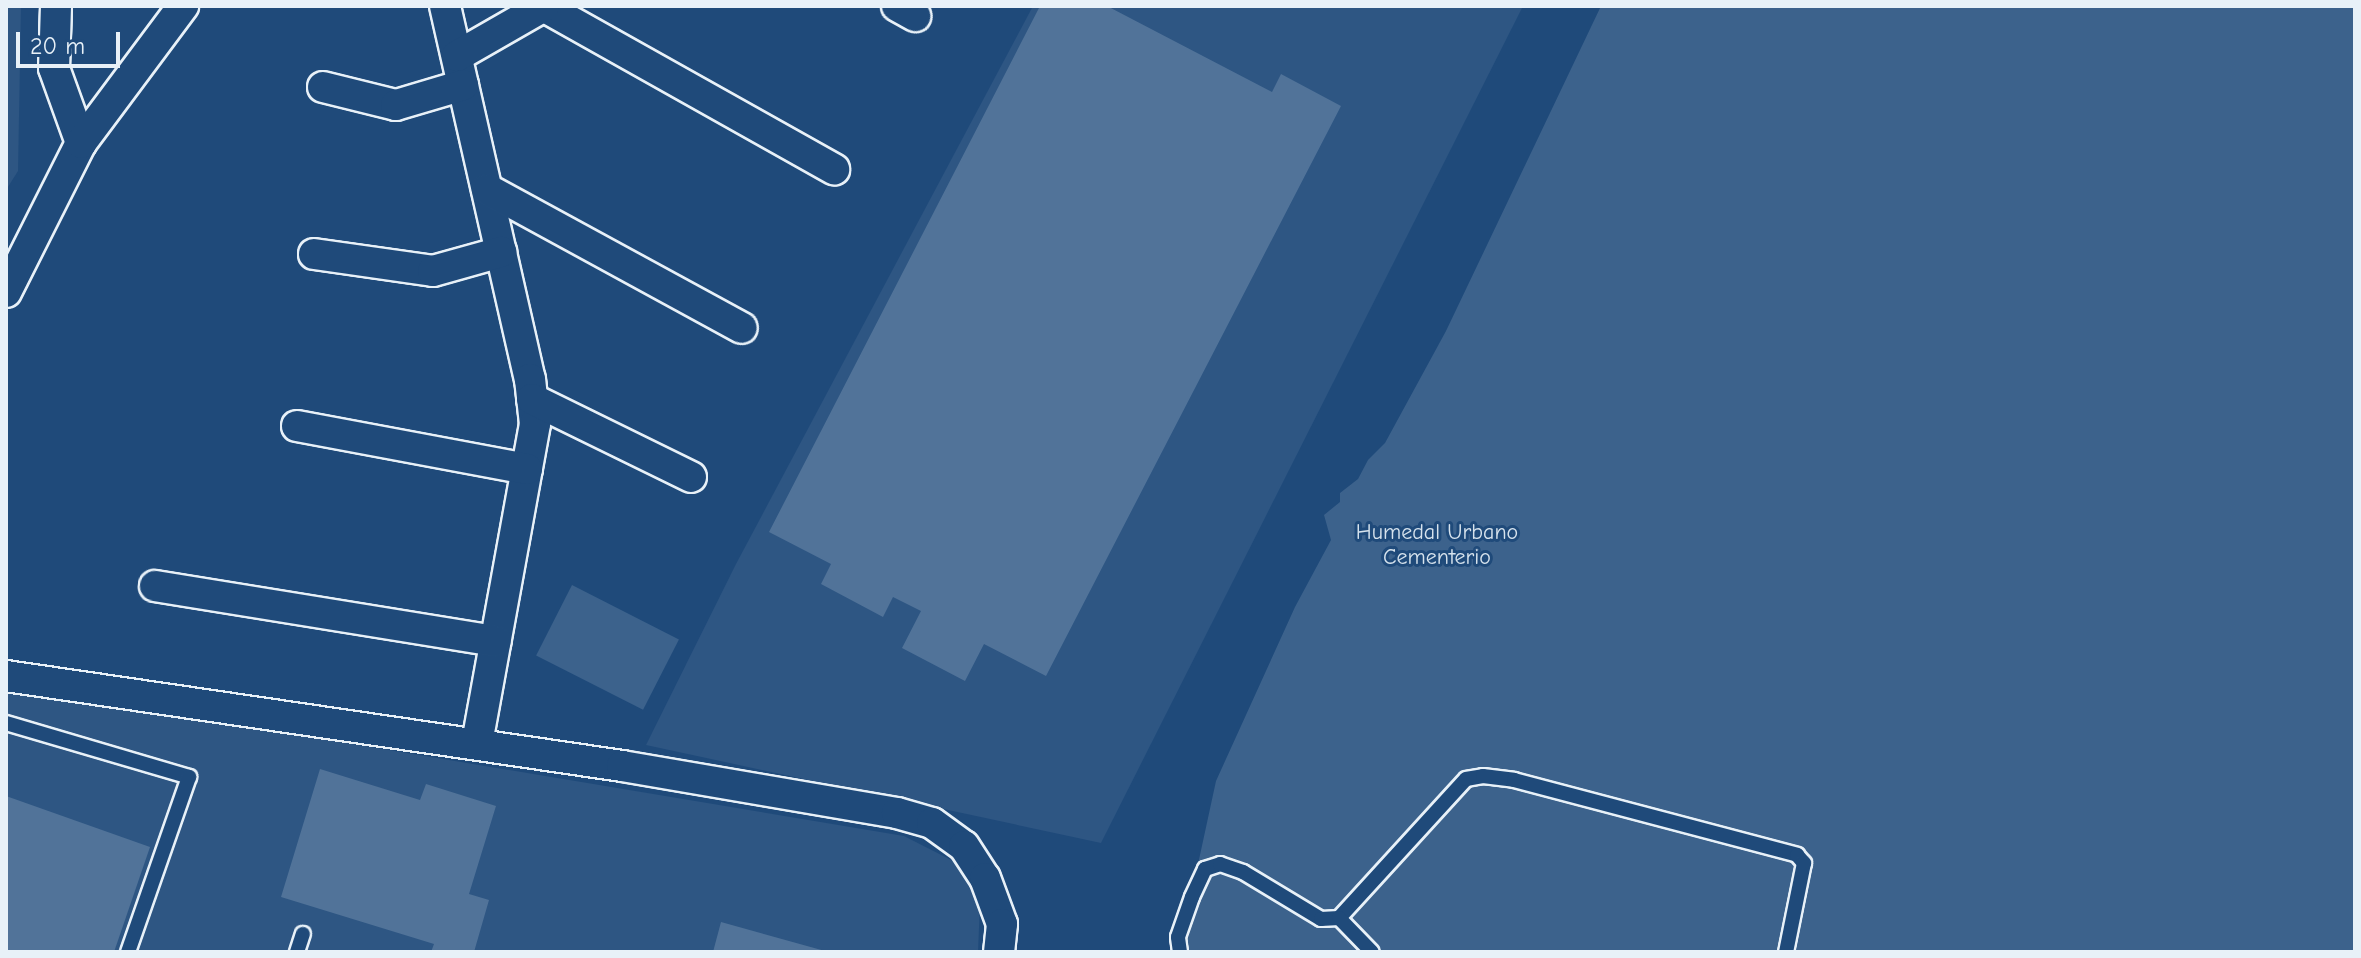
<!DOCTYPE html>
<html>
<head>
<meta charset="utf-8">
<style>
	body { margin:0 }
	#map { position:relative; width:2361px; height:958px; overflow:hidden; background:#1f4a7a; font-family:"Comic Neue",sans-serif }
	div>[style] { position:absolute }
	.built>* { inset:0; background:#2e5683 }
	.green>* { inset:0; background:#3c628c; transform-origin:0 0 }
	.building>* { inset:0; background:#517399 }
	.roads { filter:drop-shadow(2px 0 #e8f1f8) drop-shadow(-2px 0 #e8f1f8) drop-shadow(0 2px #e8f1f8) drop-shadow(0 -2px #e8f1f8) }
	.service>* { height:14px; margin:-7px; padding:0 7px; transform-origin:7px; border-radius:7px; background:#1f4a7a }
	.minor>* { height:30px; margin:-15px; padding:0 15px; transform-origin:15px; border-radius:15px; background:#1f4a7a }
	span { translate:-50% -50%; white-space:nowrap; text-align:center; line-height:1.15; -webkit-text-stroke:6px #1f4a7a; paint-order:stroke }
	.park-label { font-size:22px; color:#d7e3ed }
	.frame { position:absolute; inset:0; border:8px solid #e8f1f8; pointer-events:none }
	.scale { position:absolute; left:16px; top:32px; width:104px; height:36px; box-sizing:border-box; border:4px solid #e8f1f8; border-top:0; padding-left:10px; font-size:24px; line-height:28px; white-space:nowrap; color:#e8f1f8; -webkit-text-stroke:6px #1f4a7a; paint-order:stroke }
</style>
</head>
<body>
<div id="map">
	<div class="built">
		<i style="clip-path:polygon(6px 6px,21px 6px,18px 171px,6px 190px)"></i>
		<i style="clip-path:polygon(1033px 6px,1523px 6px,1101px 843px,646px 745px,736px 564px)"></i>
		<i style="clip-path:polygon(6px 686px,904px 836px,959px 864px,980px 904px,978px 952px,6px 952px)"></i>
	</div>
	<div class="green">
		<i style="clip-path:polygon(1601px 6px,2355px 6px,2355px 952px,1179px 952px,1216px 781px,1295px 607px,1331px 540px,1324px 515px,1340px 502px,1340px 493px,1358px 479px,1368px 460px,1385px 443px,1446px 331px)"></i>
		<i style="left:572px;top:585px;width:120px;height:79px;rotate:27deg"></i>
	</div>
	<div class="building">
		<i style="clip-path:polygon(1040px 6px,1107px 6px,1272px 92px,1281px 74px,1341px 106px,1046px 676px,984px 644px,965px 681px,902px 648px,921px 611px,893px 597px,883px 617px,821px 584px,831px 564px,769px 532px)"></i>
		<i style="clip-path:polygon(320px 769px,420px 800px,426px 784px,496px 806px,469px 894px,489px 900px,474px 952px,431px 952px,434px 944px,281px 897px)"></i>
		<i style="clip-path:polygon(6px 796px,150px 847px,114px 952px,6px 952px)"></i>
		<i style="clip-path:polygon(721px 922px,825px 951px,825px 952px,713px 952px)"></i>
	</div>
	<div class="roads">
		<div class="service">
			<i style="left:6px;top:723px;width:191px;rotate:16.4deg"></i>
			<i style="left:189px;top:777px;width:185px;rotate:109.2deg"></i>
			<i style="left:1339px;top:918px;width:188px;rotate:-47.6deg"></i>
			<i style="left:1466px;top:779px;width:17px;rotate:-10deg"></i>
			<i style="left:1483px;top:776px;width:31px;rotate:7deg"></i>
			<i style="left:1514px;top:780px;width:293px;rotate:14.8deg"></i>
			<i style="left:1797px;top:855px;width:11px;rotate:49deg"></i>
			<i style="left:1804px;top:863px;width:91px;rotate:101.4deg"></i>
			<i style="left:297px;top:952px;width:19px;rotate:-72deg"></i>
			<i style="left:1180px;top:952px;width:15px;rotate:-98deg"></i>
			<i style="left:1178px;top:937px;width:42px;rotate:-70.7deg"></i>
			<i style="left:1192px;top:897px;width:31px;rotate:-65deg"></i>
			<i style="left:1205px;top:869px;width:16px;rotate:-18deg"></i>
			<i style="left:1220px;top:864px;width:24px;rotate:19deg"></i>
			<i style="left:1243px;top:872px;width:91px;rotate:31.1deg"></i>
			<i style="left:1321px;top:919px;width:18px;rotate:-3deg"></i>
			<i style="left:1339px;top:918px;width:47px;rotate:45.9deg"></i>
		</div>
		<div class="minor">
			<i style="left:56px;top:6px;width:62px;rotate:91.8deg"></i>
			<i style="left:54px;top:68px;width:80px;rotate:70.2deg"></i>
			<i style="left:445px;top:6px;width:383px;rotate:77.2deg"></i>
			<i style="left:530px;top:379px;width:45px;rotate:83.7deg"></i>
			<i style="left:535px;top:424px;width:325px;rotate:100.3deg"></i>
			<i style="left:543px;top:6px;width:334px;rotate:29.3deg"></i>
			<i style="left:897px;top:6px;width:21px;rotate:29deg"></i>
			<i style="left:457px;top:56px;width:100px;rotate:-29.9deg"></i>
			<i style="left:323px;top:87px;width:75px;rotate:13.9deg"></i>
			<i style="left:396px;top:105px;width:70px;rotate:-16.6deg"></i>
			<i style="left:487px;top:189px;width:290px;rotate:28.6deg"></i>
			<i style="left:314px;top:254px;width:120px;rotate:8.1deg"></i>
			<i style="left:433px;top:271px;width:71px;rotate:-15.6deg"></i>
			<i style="left:6px;top:292px;width:167px;rotate:-63.3deg"></i>
			<i style="left:81px;top:143px;width:171px;rotate:-53.3deg"></i>
			<i style="left:532px;top:399px;width:177px;rotate:26.1deg"></i>
			<i style="left:297px;top:426px;width:234px;rotate:10.6deg"></i>
			<i style="left:155px;top:586px;width:345px;rotate:9.2deg"></i>
			<i style="left:6px;top:676px;width:623px;rotate:8.31deg"></i>
			<i style="left:622px;top:766px;width:279px;rotate:9.7deg"></i>
			<i style="left:897px;top:813px;width:36px;rotate:16deg"></i>
			<i style="left:932px;top:823px;width:39px;rotate:36deg"></i>
			<i style="left:964px;top:846px;width:38px;rotate:57deg"></i>
			<i style="left:985px;top:878px;width:49px;rotate:69.7deg"></i>
			<i style="left:1002px;top:924px;width:28px;rotate:96deg"></i>
		</div>
	</div>
	<div class="park-label">
		<span style="left:1437px;top:545px">Humedal Urbano<br>Cementerio</span>
	</div>
	<div class="frame"></div>
	<div class="scale">20 m</div>
</div>
</body>
</html>
